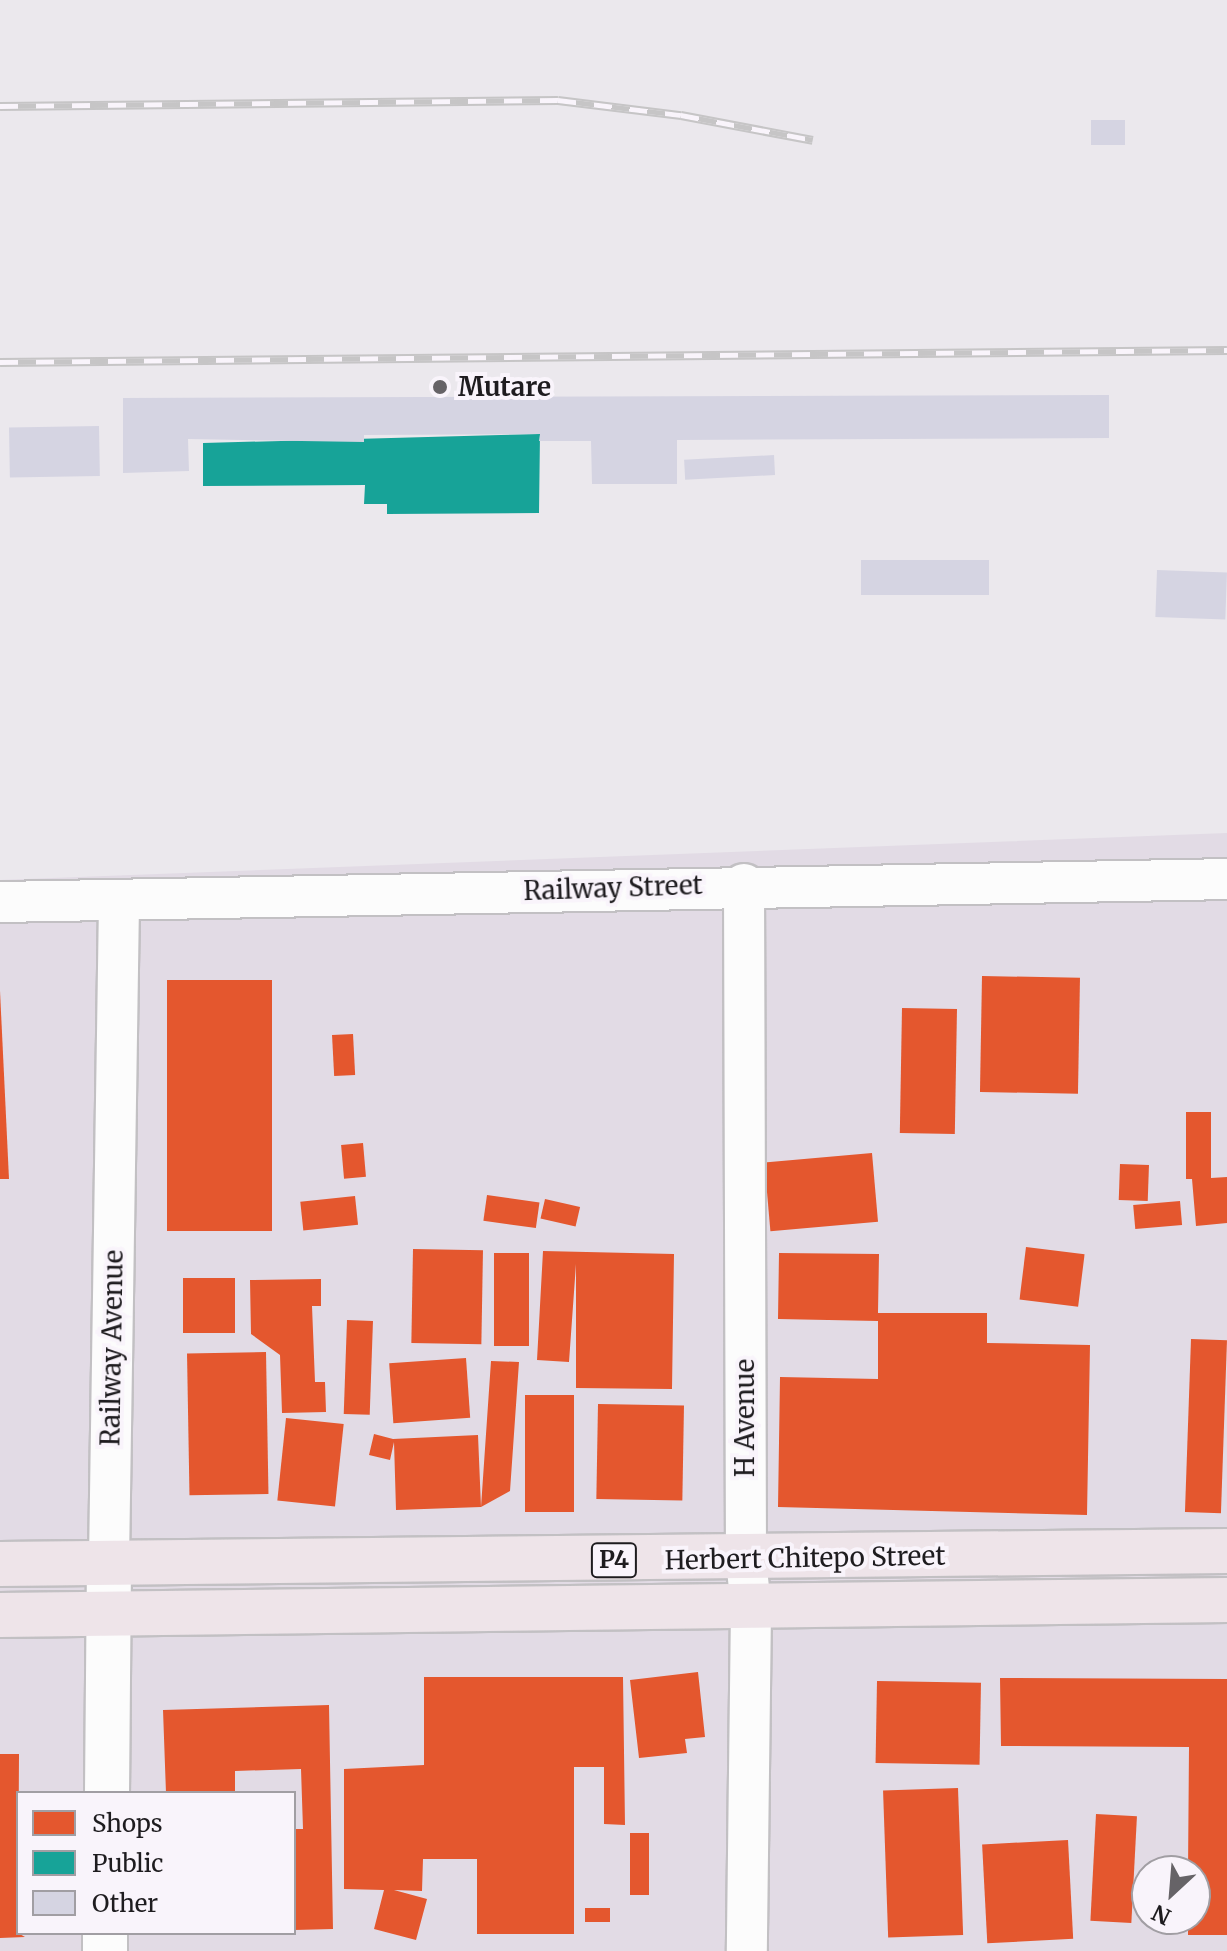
<!DOCTYPE html>
<html>
<head>
<meta charset="utf-8">
<style>
	body { margin:0 }
	#map { position:relative; width:1227px; height:1951px; overflow:hidden; background:#ebe8ed; font-family:Merriweather,serif }
	div>[style] { position:absolute }
	.built>* { inset:0; background:#e2dbe5 }
	.shops>* { inset:0; background:#e4572e; transform-origin:0 0 }
	.public>* { inset:0; background:#17a398 }
	.building>* { inset:0; background:#d5d4e2; transform-origin:0 0 }
	.roads { filter:drop-shadow(2px 0 #c2c0c3) drop-shadow(-2px 0 #c2c0c3) drop-shadow(0 2px #c2c0c3) drop-shadow(0 -2px #c2c0c3) }
	.street>* { height:40px; margin:-20px; padding:0 20px; transform-origin:20px; border-radius:20px; background:#fcfcfc }
	.secondary>* { height:44px; margin:-22px; padding:0 22px; transform-origin:22px; border-radius:22px; background:#fcfcfc }
	.highway>* { height:44px; margin:-22px; padding:0 22px; transform-origin:22px; border-radius:22px; background:#eee4e9 }
	.rail>* { height:9px; margin-top:-4.5px; transform-origin:0; background:repeating-linear-gradient(90deg,#f9f4fb 0 18px,#c6c5c6 0 36px); box-sizing:border-box; border-block:2px solid #c6c5c6 }
	.dots>* { width:22px; height:22px; translate:-50% -50%; box-sizing:border-box; border:4px solid #f9f4fb; border-radius:50% }
	span { translate:-50% -50%; white-space:nowrap; text-align:center; line-height:1.15; -webkit-text-stroke:8px #f9f4fb; paint-order:stroke }
	.shield-label span { padding:2px 6px; background:#f9f4fb; border:2px solid; border-radius:6px; -webkit-text-stroke-width:0 }
	.shield-label { font-size:24px; color:#1e1c1f; font-weight:700 }
	.poi-label { font-size:26px; color:#1e1c1f; font-weight:700 }
	.left { translate:0 -50%; text-align:left }
	.street-label { font-size:26px; color:#1e1c1f }
	.legend { position:absolute; left:16px; top:1791px; width:280px; height:144px; box-sizing:border-box; background:#f9f4fb; border:2px solid #a19ea3; margin:0; padding:10px 14px; list-style:none; font-size:24px; color:#1e1c1f }
	.legend li { display:flex; align-items:center; gap:16px; height:40px }
	.legend b { width:40px; border:2px solid #a19ea3 }
	.north { position:absolute; left:1131px; top:1855px; width:80px; height:80px; box-sizing:border-box; background:#f9f4fb; border:2px solid #a19ea3; border-radius:50%; rotate:206deg; font-size:22px; font-weight:700; line-height:32px; text-align:center; color:#1e1c1f }
	.north::after { content:''; display:block; margin:auto; width:28px; height:36px; background:#666367; clip-path:polygon(50% 0,100% 100%,50% 72%,0 100%) }
</style>
</head>
<body>
<div id="map">
	<div class="built">
		<i style="clip-path:polygon(evenodd,1227px 833px,1227px 1951px,0 1951px,0 880px,1227px 833px,18px 1793px,294px 1793px,294px 1933px,18px 1933px,18px 1793px,1227px 833px,1147px 1871px,1195px 1871px,1195px 1919px,1147px 1919px,1147px 1871px)"></i>
	</div>
	<div class="shops">
		<i style="left:982px;top:976px;width:98px;height:116px;rotate:1deg"></i>
		<i style="left:167px;top:980px;width:105px;height:251px"></i>
		<i style="clip-path:polygon(0 991px,9px 1179px,0 1179px)"></i>
		<i style="left:902px;top:1008px;width:55px;height:125px;rotate:1deg"></i>
		<i style="left:353px;top:1034px;width:41px;height:21px;rotate:87deg"></i>
		<i style="clip-path:polygon(1186px 1112px,1211px 1112px,1211px 1178px,1227px 1177px,1227px 1223px,1196px 1226px,1192px 1179px,1186px 1179px)"></i>
		<i style="left:363px;top:1143px;width:34px;height:22px;rotate:85deg"></i>
		<i style="left:872px;top:1153px;width:69px;height:108px;rotate:85deg"></i>
		<i style="left:1120px;top:1164px;width:29px;height:36px;rotate:2deg"></i>
		<i style="left:487px;top:1195px;width:53px;height:26px;rotate:8deg"></i>
		<i style="left:355px;top:1196px;width:29px;height:55px;rotate:84deg"></i>
		<i style="left:545px;top:1199px;width:36px;height:20px;rotate:13deg"></i>
		<i style="left:1180px;top:1201px;width:24px;height:47px;rotate:85deg"></i>
		<i style="left:1026px;top:1247px;width:59px;height:53px;rotate:7deg"></i>
		<i style="left:413px;top:1249px;width:70px;height:94px;rotate:1deg"></i>
		<i style="clip-path:polygon(543px 1251px,674px 1254px,672px 1389px,576px 1388px,576px 1264px,569px 1362px,537px 1360px)"></i>
		<i style="left:494px;top:1253px;width:35px;height:93px"></i>
		<i style="clip-path:polygon(779px 1253px,879px 1254px,878px 1313px,987px 1313px,987px 1343px,1090px 1345px,1087px 1515px,778px 1507px,780px 1377px,878px 1379px,878px 1321px,778px 1319px)"></i>
		<i style="left:183px;top:1278px;width:52px;height:55px"></i>
		<i style="clip-path:polygon(321px 1279px,321px 1306px,312px 1306px,315px 1382px,325px 1382px,326px 1412px,282px 1413px,280px 1355px,251px 1334px,250px 1280px)"></i>
		<i style="left:347px;top:1320px;width:26px;height:94px;rotate:2deg"></i>
		<i style="left:1191px;top:1339px;width:36px;height:173px;rotate:2deg"></i>
		<i style="left:266px;top:1352px;width:142px;height:79px;rotate:89deg"></i>
		<i style="left:466px;top:1358px;width:60px;height:77px;rotate:86deg"></i>
		<i style="clip-path:polygon(491px 1361px,519px 1362px,510px 1491px,481px 1507px,396px 1510px,394px 1442px,390px 1460px,369px 1455px,374px 1434px,393px 1439px,478px 1435px,481px 1507px)"></i>
		<i style="left:525px;top:1395px;width:49px;height:117px"></i>
		<i style="left:598px;top:1404px;width:86px;height:95px;rotate:1deg"></i>
		<i style="left:286px;top:1418px;width:58px;height:83px;rotate:6deg"></i>
		<i style="clip-path:polygon(698px 1672px,705px 1737px,685px 1739px,687px 1753px,639px 1758px,630px 1680px)"></i>
		<i style="clip-path:polygon(424px 1677px,623px 1677px,625px 1825px,604px 1824px,604px 1767px,574px 1767px,574px 1934px,477px 1934px,477px 1859px,423px 1859px,422px 1891px,394px 1890px,427px 1899px,416px 1940px,374px 1929px,384px 1890px,344px 1889px,344px 1769px,424px 1765px)"></i>
		<i style="clip-path:polygon(1000px 1678px,1227px 1679px,1227px 1935px,1188px 1935px,1188px 1919px,1195px 1919px,1195px 1871px,1188px 1871px,1189px 1747px,1001px 1746px)"></i>
		<i style="left:877px;top:1681px;width:104px;height:82px;rotate:1deg"></i>
		<i style="clip-path:polygon(329px 1705px,333px 1929px,294px 1930px,294px 1829px,303px 1829px,301px 1769px,235px 1771px,235px 1792px,166px 1793px,163px 1710px)"></i>
		<i style="clip-path:polygon(0 1754px,19px 1754px,18px 1933px,25px 1937px,0 1938px)"></i>
		<i style="left:958px;top:1788px;width:147px;height:75px;rotate:88deg"></i>
		<i style="left:1096px;top:1814px;width:41px;height:107px;rotate:3deg"></i>
		<i style="left:649px;top:1833px;width:62px;height:19px;rotate:90deg"></i>
		<i style="left:1068px;top:1840px;width:99px;height:86px;rotate:87deg"></i>
		<i style="left:585px;top:1908px;width:25px;height:14px"></i>
	</div>
	<div class="public">
		<i style="clip-path:polygon(540px 434px,539px 513px,387px 514px,387px 504px,364px 504px,365px 485px,203px 486px,203px 443px)"></i>
	</div>
	<div class="building">
		<i style="left:1091px;top:120px;width:34px;height:25px"></i>
		<i style="clip-path:polygon(1109px 395px,1109px 438px,677px 440px,677px 484px,592px 484px,591px 441px,539px 441px,540px 434px,364px 435px,364px 442px,188px 439px,189px 471px,123px 473px,123px 398px)"></i>
		<i style="left:99px;top:426px;width:50px;height:90px;rotate:89deg"></i>
		<i style="left:774px;top:455px;width:20px;height:90px;rotate:87deg"></i>
		<i style="left:861px;top:560px;width:128px;height:35px"></i>
		<i style="left:1157px;top:570px;width:70px;height:47px;rotate:2deg"></i>
	</div>
	<div class="roads">
		<div class="street">
			<i style="left:744px;top:884px;width:675px;rotate:89.83deg"></i>
			<i style="left:746px;top:1559px;width:49px;rotate:84.2deg"></i>
			<i style="left:751px;top:1608px;width:343px;rotate:90.7deg"></i>
			<i style="left:0;top:902px;width:1227px;rotate:-1.07deg"></i>
			<i style="left:109px;top:1561px;width:658px;rotate:-89.13deg"></i>
		</div>
		<div class="secondary">
			<i style="left:107px;top:1793px;width:232px;rotate:-89.5deg"></i>
			<i style="left:105px;top:1951px;width:18px;rotate:-90deg"></i>
		</div>
		<div class="highway">
			<i style="left:0;top:1564px;width:1227px;rotate:-0.61deg"></i>
			<i style="left:0;top:1615px;width:1227px;rotate:-0.7deg"></i>
		</div>
	</div>
	<div class="rail">
		<i style="left:0;top:106px;width:558px;rotate:-0.62deg"></i>
		<i style="left:558px;top:100px;width:124px;rotate:7deg"></i>
		<i style="left:681px;top:115px;width:134px;rotate:10.7deg"></i>
		<i style="left:0;top:362px;width:1227px;rotate:-0.56deg"></i>
	</div>
	<div class="dots">
		<i style="left:440px;top:387px;background:#666367"></i>
	</div>
	<div class="shield-label">
		<span style="left:614px;top:1560px">P4</span>
	</div>
	<div class="poi-label">
		<span class="left" style="left:458px;top:387px">Mutare</span>
	</div>
	<div class="street-label">
		<span style="left:613px;top:888px;rotate:-2deg">Railway Street</span>
		<span style="left:112px;top:1348px;rotate:-89deg">Railway Avenue</span>
		<span style="left:745px;top:1418px;rotate:-90deg">H Avenue</span>
		<span style="left:805px;top:1558px;rotate:-1deg">Herbert Chitepo Street</span>
	</div>
	<ul class="legend">
	<li><b style="height:22px;background:#e4572e"></b>Shops</li>
	<li><b style="height:22px;background:#17a398"></b>Public</li>
	<li><b style="height:22px;background:#d5d4e2"></b>Other</li>
	</ul>
	<div class="north">N</div>
</div>
</body>
</html>
